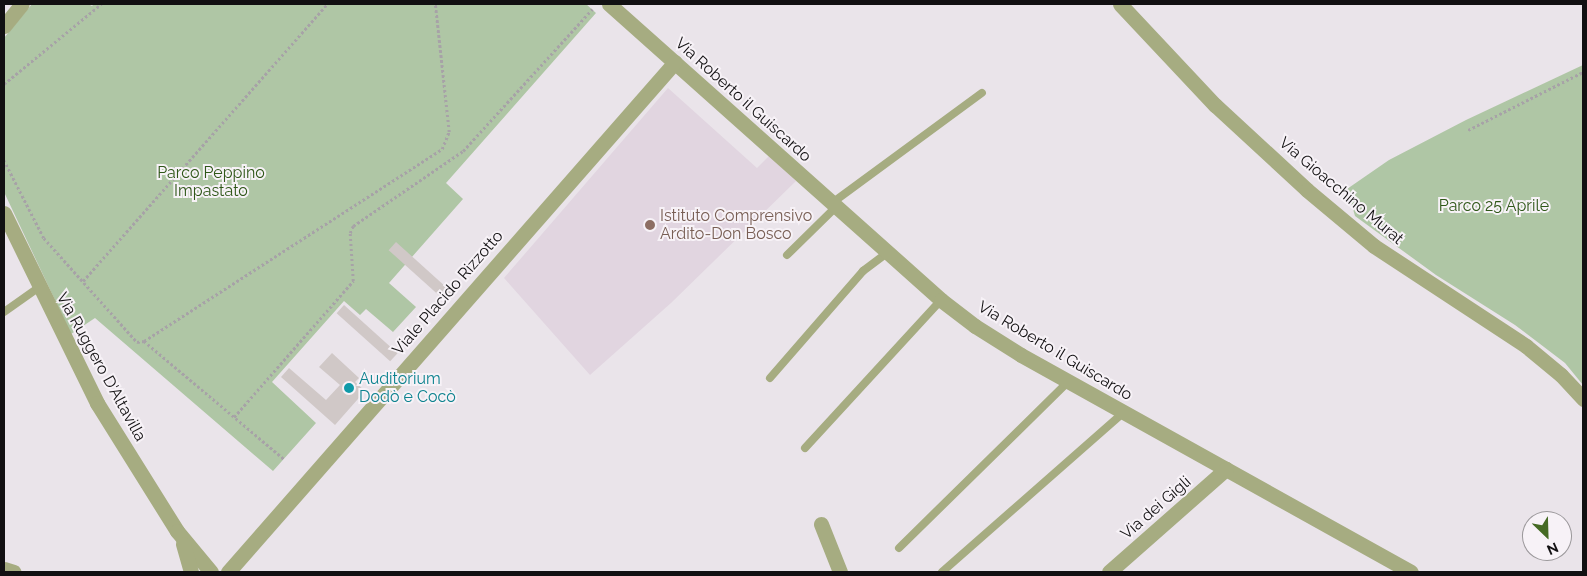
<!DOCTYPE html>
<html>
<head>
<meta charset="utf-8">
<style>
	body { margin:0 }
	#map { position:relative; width:1587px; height:576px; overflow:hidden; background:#eae4ea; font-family:Raleway,sans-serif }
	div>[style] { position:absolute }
	.built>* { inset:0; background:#e1d5e0 }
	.green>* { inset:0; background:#afc6a5 }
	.building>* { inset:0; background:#d0c8c7; transform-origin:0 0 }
	.path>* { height:2.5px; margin-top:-1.25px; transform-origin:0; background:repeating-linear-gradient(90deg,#a7a2a7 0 2.5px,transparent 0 5px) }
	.service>* { height:8px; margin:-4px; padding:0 4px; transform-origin:4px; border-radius:4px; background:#a6ac81 }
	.minor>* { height:15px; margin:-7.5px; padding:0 7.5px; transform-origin:7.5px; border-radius:7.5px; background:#a6ac81 }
	.dots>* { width:14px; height:14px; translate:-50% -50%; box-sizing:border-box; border:2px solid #f7f2f7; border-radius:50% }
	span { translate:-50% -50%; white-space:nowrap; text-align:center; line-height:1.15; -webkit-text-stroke:4px #f7f2f7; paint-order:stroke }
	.street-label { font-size:16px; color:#121012 }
	.park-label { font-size:16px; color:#2f5718 }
	.education-label { font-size:16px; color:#785e54 }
	.left { translate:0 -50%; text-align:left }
	.culture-label { font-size:16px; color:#0d838f }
	.frame { position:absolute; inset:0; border:5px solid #121012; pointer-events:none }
	.north { position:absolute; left:1522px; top:511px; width:50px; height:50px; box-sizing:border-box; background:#f7f2f7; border:1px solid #9b989b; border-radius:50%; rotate:156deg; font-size:14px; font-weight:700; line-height:20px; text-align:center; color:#121012 }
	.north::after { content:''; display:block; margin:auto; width:18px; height:22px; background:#456a24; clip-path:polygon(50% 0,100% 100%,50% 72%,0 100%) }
</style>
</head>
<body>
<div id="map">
	<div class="built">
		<i style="clip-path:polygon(668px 88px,757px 168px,769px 156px,796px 181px,671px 303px,590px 375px,504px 278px)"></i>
	</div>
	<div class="green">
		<i style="clip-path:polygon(32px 4px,88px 4px,92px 6px,94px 4px,586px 4px,596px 13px,446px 183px,463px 199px,389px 283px,416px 307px,393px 332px,366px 309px,360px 315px,344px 301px,272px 382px,316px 423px,273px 471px,95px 318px,71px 334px,4px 192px,4px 38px)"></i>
		<i style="clip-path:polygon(1583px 65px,1583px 385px,1565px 363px,1515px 325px,1436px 275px,1355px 216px,1347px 189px,1389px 160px,1466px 120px)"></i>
	</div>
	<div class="building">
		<i style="left:396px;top:242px;width:75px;height:11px;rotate:42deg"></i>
		<i style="left:344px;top:305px;width:72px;height:11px;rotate:42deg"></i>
		<i style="clip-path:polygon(332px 353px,359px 378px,355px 382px,365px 391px,335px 425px,281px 377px,289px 368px,326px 400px,340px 385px,319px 367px)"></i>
	</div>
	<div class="path">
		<i style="left:4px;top:84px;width:126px;rotate:-39.5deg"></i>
		<i style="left:1468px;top:130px;width:129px;rotate:-26.8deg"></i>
		<i style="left:4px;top:160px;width:88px;rotate:62.9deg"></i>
		<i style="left:44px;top:238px;width:140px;rotate:48.2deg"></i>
		<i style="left:137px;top:342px;width:7px;rotate:-8deg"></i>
		<i style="left:144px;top:341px;width:183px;rotate:40.1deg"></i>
		<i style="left:83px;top:281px;width:369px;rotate:-48.6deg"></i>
		<i style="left:144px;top:341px;width:354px;rotate:-32.8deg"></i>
		<i style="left:442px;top:149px;width:18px;rotate:-68deg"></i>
		<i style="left:449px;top:132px;width:129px;rotate:-96.2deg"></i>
		<i style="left:234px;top:417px;width:181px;rotate:-48.8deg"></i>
		<i style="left:353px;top:281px;width:48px;rotate:-93.6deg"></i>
		<i style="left:350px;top:233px;width:8px;rotate:-67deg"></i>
		<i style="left:353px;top:226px;width:133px;rotate:-34.3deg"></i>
		<i style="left:463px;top:151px;width:192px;rotate:-47.7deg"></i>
	</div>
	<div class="service">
		<i style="left:832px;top:203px;width:186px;rotate:-36.3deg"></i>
		<i style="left:787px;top:255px;width:69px;rotate:-44.4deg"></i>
		<i style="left:4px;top:312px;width:42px;rotate:-35.2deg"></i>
		<i style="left:770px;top:378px;width:142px;rotate:-49deg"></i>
		<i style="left:863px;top:271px;width:30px;rotate:-37deg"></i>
		<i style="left:805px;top:448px;width:201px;rotate:-47.4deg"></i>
		<i style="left:899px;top:548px;width:238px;rotate:-44.5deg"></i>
		<i style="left:942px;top:572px;width:242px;rotate:-41.3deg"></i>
	</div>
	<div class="minor">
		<i style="left:609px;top:4px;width:445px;rotate:41.7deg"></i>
		<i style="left:941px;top:300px;width:43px;rotate:37.4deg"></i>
		<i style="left:975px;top:326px;width:54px;rotate:32.2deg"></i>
		<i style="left:1021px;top:355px;width:446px;rotate:29.1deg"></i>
		<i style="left:1120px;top:4px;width:139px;rotate:46.8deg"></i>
		<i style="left:1215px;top:105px;width:125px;rotate:42.7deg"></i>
		<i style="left:1307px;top:190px;width:87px;rotate:39.9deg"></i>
		<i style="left:1374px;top:246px;width:182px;rotate:33.3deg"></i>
		<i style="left:1526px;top:346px;width:45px;rotate:39.6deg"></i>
		<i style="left:1561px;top:375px;width:33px;rotate:47deg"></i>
		<i style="left:4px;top:26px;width:28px;rotate:-51deg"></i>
		<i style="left:4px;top:213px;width:212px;rotate:63.9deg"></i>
		<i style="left:97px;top:403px;width:151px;rotate:58deg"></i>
		<i style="left:177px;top:531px;width:53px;rotate:50.3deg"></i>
		<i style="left:821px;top:524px;width:52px;rotate:68.4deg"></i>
		<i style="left:183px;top:544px;width:29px;rotate:74deg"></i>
		<i style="left:4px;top:569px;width:10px;rotate:17deg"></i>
		<i style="left:228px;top:572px;width:678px;rotate:-48.77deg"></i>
		<i style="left:1109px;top:572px;width:156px;rotate:-41.4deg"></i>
	</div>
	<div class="dots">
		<i style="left:650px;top:225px;background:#8d6e63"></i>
		<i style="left:349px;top:388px;background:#0f9aa8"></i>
	</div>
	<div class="street-label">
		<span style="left:743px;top:100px;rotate:42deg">Via Roberto il Guiscardo</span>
		<span style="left:1341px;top:191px;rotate:40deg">Via Gioacchino Murat</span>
		<span style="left:448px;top:293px;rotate:-49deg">Viale Placido Rizzotto</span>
		<span style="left:1055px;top:351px;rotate:31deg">Via Roberto il Guiscardo</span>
		<span style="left:101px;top:367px;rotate:61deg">Via Ruggero D'Altavilla</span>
		<span style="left:1156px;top:508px;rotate:-41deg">Via dei Gigli</span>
	</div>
	<div class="park-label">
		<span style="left:211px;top:182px">Parco Peppino<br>Impastato</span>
		<span style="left:1494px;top:206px">Parco 25 Aprile</span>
	</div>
	<div class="education-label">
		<span class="left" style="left:660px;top:225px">Istituto Comprensivo<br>Ardito-Don Bosco</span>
	</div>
	<div class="culture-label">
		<span class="left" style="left:359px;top:388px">Auditorium<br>Dodò e Cocò</span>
	</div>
	<div class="frame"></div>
	<div class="north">N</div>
</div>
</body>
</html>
